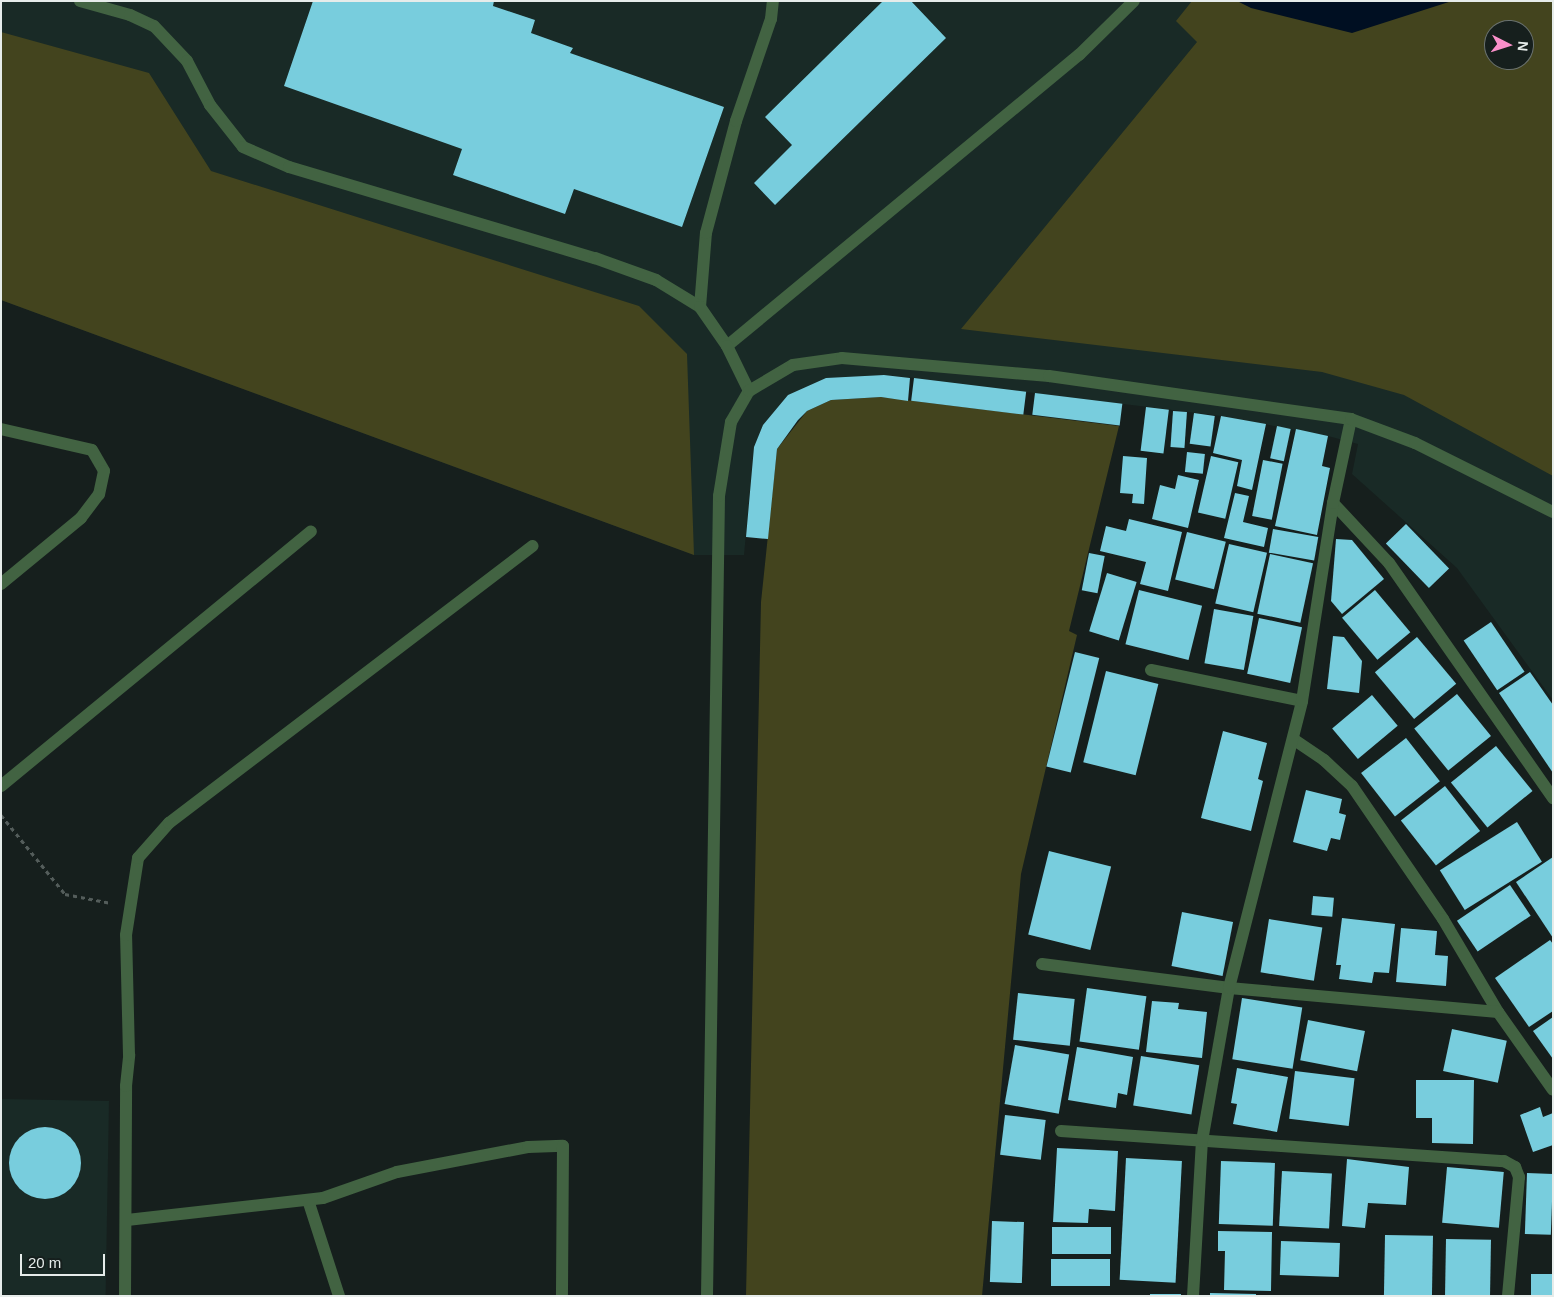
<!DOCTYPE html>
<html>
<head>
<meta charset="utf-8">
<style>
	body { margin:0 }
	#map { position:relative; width:1554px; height:1297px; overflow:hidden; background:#161f1d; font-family:Helvetica,sans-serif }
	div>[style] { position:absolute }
	.built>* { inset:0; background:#192a26; transform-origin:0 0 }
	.green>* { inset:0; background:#43441e }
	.water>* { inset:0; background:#000f22 }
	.building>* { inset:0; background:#78cddd; transform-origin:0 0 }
	.round { border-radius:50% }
	.path>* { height:3px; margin-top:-1.5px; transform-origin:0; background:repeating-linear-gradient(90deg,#545d5b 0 4px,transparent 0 8px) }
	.service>* { height:12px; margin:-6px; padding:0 6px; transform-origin:6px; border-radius:6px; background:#426342 }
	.minor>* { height:12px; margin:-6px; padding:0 6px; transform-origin:6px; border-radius:6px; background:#426342 }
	span { translate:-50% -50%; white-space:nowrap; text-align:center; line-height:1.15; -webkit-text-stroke:5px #161f1d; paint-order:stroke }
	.frame { position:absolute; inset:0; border:2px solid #e6ecea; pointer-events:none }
	.north { position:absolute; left:1484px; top:20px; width:50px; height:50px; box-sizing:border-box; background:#161f1d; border:1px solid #69716f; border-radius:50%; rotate:95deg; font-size:14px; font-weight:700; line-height:20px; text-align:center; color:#e6ecea }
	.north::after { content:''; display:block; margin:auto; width:18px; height:22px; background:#f98fc9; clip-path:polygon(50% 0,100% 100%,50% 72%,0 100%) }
	.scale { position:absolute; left:20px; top:1254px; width:85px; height:22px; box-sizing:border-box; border:2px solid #e6ecea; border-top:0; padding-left:6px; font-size:15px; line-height:18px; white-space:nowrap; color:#e6ecea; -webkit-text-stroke:4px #161f1d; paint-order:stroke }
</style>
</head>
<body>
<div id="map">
	<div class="built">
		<i style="clip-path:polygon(evenodd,1px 1px,1543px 1px,1553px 4px,1553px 700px,1457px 568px,1352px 474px,1358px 444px,1328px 436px,1221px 416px,914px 378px,884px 375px,826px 378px,788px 395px,763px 426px,754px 447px,744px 555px,694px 555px,1px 300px,1px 1px,1494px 30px,1524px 30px,1524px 60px,1494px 60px,1494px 30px)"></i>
		<i style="left:109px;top:1101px;width:195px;height:108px;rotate:91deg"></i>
	</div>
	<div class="green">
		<i style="clip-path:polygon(evenodd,1192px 1px,1553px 1px,1553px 476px,1404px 395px,1322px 372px,961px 329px,1197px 42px,1176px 21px,1192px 1px,1494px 30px,1524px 30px,1524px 60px,1494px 60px,1494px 30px)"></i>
		<i style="clip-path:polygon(1px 32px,149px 73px,211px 171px,639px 306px,687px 354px,694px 555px,1px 300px)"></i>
		<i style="clip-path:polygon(881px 397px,1119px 426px,1069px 631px,1077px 635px,1021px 874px,982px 1296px,746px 1296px,761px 602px,777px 449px,807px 411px,831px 400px)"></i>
	</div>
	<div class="water">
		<i style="clip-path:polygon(1237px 1px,1452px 1px,1352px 33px,1251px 8px)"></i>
	</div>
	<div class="building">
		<i style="clip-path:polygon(313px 1px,494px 1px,493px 6px,535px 20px,531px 33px,573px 48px,570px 53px,724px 107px,682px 227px,574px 189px,565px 214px,453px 175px,462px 149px,284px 86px)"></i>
		<i style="clip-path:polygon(883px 1px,911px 1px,946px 38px,775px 205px,754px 183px,792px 145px,765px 117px)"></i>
		<i style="clip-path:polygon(884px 375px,910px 378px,908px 401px,881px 397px,831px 400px,807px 411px,798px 420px,777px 449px,768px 539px,746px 537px,754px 447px,763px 425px,788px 395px,826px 378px)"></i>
		<i style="left:914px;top:378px;width:113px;height:23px;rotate:7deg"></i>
		<i style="left:1035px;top:393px;width:88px;height:22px;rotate:7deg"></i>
		<i style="left:1146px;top:407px;width:23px;height:44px;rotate:7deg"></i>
		<i style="left:1173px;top:411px;width:14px;height:36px;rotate:4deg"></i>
		<i style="left:1194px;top:413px;width:21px;height:31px;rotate:8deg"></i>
		<i style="clip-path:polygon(1221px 416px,1266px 424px,1252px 490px,1237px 486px,1242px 460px,1213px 453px)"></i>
		<i style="left:1277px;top:426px;width:14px;height:33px;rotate:12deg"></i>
		<i style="clip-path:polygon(1296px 429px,1328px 436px,1322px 466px,1330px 468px,1317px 535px,1275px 526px)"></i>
		<i style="left:1187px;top:452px;width:18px;height:20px;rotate:6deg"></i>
		<i style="clip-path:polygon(1123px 456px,1147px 458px,1144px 504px,1132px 503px,1133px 494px,1120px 493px)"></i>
		<i style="left:1211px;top:456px;width:28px;height:58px;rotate:13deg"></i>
		<i style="left:1263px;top:460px;width:20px;height:57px;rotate:11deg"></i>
		<i style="clip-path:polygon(1178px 475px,1199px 480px,1188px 528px,1152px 519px,1160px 485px,1175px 489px)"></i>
		<i style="clip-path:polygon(1235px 493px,1249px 496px,1243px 522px,1268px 528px,1264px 547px,1224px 538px)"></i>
		<i style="clip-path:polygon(1129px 519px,1182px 532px,1168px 591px,1140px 584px,1146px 562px,1100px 551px,1106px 526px,1126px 531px)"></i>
		<i style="left:1406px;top:524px;width:62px;height:28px;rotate:46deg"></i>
		<i style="left:1273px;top:529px;width:46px;height:24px;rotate:10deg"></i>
		<i style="left:1187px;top:532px;width:40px;height:49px;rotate:14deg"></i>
		<i style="clip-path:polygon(1336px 539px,1352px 540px,1384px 579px,1342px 614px,1331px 601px)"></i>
		<i style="left:1229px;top:544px;width:39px;height:61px;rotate:13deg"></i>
		<i style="left:1089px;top:553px;width:16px;height:38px;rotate:11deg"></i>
		<i style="left:1270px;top:554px;width:44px;height:61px;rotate:12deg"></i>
		<i style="left:1107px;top:573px;width:31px;height:61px;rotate:17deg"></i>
		<i style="left:1139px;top:590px;width:65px;height:56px;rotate:14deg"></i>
		<i style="left:1375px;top:590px;width:55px;height:43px;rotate:50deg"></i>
		<i style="left:1214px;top:609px;width:40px;height:55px;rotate:10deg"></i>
		<i style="left:1259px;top:618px;width:44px;height:57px;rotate:12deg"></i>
		<i style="left:1491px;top:622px;width:60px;height:33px;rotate:56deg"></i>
		<i style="clip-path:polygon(1333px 636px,1344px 637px,1362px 661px,1359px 693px,1327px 689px)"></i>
		<i style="left:1417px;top:637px;width:61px;height:55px;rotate:50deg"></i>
		<i style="left:1075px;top:652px;width:25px;height:118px;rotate:14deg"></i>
		<i style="left:1106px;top:671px;width:54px;height:94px;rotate:14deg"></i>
		<i style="clip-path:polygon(1530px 672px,1553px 705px,1553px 773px,1499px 693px)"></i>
		<i style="left:1457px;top:694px;width:54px;height:55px;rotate:51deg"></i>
		<i style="left:1372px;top:695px;width:40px;height:52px;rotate:50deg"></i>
		<i style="clip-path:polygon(1223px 731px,1267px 743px,1258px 779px,1263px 781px,1251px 831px,1201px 818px)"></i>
		<i style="left:1406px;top:738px;width:55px;height:57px;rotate:52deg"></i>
		<i style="left:1496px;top:746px;width:58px;height:58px;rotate:51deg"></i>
		<i style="left:1445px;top:786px;width:57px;height:56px;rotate:52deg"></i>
		<i style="clip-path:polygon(1306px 790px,1342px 799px,1339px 813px,1346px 815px,1340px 840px,1331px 838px,1327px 851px,1293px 842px)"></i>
		<i style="left:1517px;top:822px;width:47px;height:91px;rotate:58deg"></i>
		<i style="left:1049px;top:851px;width:64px;height:86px;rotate:14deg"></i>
		<i style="clip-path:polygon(1553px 857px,1553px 938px,1516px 882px)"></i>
		<i style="left:1510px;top:885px;width:37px;height:64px;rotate:56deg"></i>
		<i style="left:1313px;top:896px;width:21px;height:19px;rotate:5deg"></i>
		<i style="left:1182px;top:912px;width:52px;height:55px;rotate:11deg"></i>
		<i style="clip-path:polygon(1342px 918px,1395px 924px,1389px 973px,1374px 972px,1372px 983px,1339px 979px,1341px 965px,1336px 965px)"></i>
		<i style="left:1269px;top:919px;width:54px;height:54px;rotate:9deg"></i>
		<i style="clip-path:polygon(1401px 928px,1437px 931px,1435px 955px,1448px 956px,1446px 986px,1396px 982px)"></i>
		<i style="clip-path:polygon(1550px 940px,1553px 944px,1553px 1011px,1529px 1027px,1495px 978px)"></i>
		<i style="left:1087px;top:988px;width:60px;height:54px;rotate:8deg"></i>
		<i style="left:1018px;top:993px;width:57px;height:47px;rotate:6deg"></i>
		<i style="left:1242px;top:998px;width:61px;height:62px;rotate:9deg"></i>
		<i style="clip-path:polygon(1152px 1001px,1179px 1003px,1178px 1009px,1207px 1012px,1202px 1058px,1146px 1052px)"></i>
		<i style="clip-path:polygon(1553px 1017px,1553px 1059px,1533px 1031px)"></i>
		<i style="left:1308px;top:1020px;width:58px;height:41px;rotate:11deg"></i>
		<i style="left:1452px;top:1029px;width:56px;height:43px;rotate:12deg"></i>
		<i style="left:1015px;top:1045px;width:55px;height:60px;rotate:10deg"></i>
		<i style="clip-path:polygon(1077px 1047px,1133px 1057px,1127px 1095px,1118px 1093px,1116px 1108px,1068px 1100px)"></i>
		<i style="left:1141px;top:1056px;width:59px;height:50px;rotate:9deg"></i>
		<i style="clip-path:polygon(1237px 1068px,1288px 1077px,1277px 1132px,1233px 1124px,1237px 1104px,1231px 1103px)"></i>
		<i style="left:1295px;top:1071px;width:60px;height:48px;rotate:7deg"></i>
		<i style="clip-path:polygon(1416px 1080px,1474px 1080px,1473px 1144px,1432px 1143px,1432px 1118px,1416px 1118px)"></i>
		<i style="clip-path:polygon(1540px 1107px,1543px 1117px,1553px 1113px,1553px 1145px,1533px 1152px,1520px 1115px)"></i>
		<i style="left:1005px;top:1115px;width:41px;height:40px;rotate:7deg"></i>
		<i class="round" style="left:9px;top:1127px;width:72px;height:72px"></i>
		<i style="clip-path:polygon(1057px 1148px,1118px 1151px,1115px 1211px,1089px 1209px,1088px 1223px,1053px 1222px)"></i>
		<i style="left:1126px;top:1158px;width:56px;height:122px;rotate:3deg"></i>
		<i style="clip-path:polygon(1347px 1159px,1409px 1167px,1406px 1205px,1368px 1203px,1365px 1228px,1342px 1226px)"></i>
		<i style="left:1221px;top:1161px;width:54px;height:63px;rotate:2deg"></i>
		<i style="left:1447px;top:1167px;width:57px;height:56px;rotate:5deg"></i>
		<i style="left:1282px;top:1171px;width:50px;height:55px;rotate:3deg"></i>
		<i style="left:1527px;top:1173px;width:26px;height:61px;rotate:2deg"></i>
		<i style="left:992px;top:1221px;width:32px;height:61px;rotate:2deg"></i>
		<i style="left:1052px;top:1227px;width:59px;height:27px"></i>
		<i style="clip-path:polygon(1218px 1231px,1272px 1232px,1271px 1291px,1224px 1290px,1225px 1251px,1218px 1251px)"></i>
		<i style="left:1385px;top:1235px;width:48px;height:61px;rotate:1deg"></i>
		<i style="left:1446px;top:1239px;width:45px;height:57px;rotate:1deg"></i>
		<i style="left:1281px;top:1241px;width:59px;height:34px;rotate:2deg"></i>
		<i style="left:1051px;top:1259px;width:59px;height:27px"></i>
		<i style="left:1553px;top:1274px;width:22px;height:22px;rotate:90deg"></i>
		<i style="clip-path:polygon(1210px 1293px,1256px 1294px,1256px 1296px,1210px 1296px)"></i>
		<i style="left:1150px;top:1294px;width:31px;height:2px"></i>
	</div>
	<div class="path">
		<i style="left:1px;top:815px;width:102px;rotate:51deg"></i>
		<i style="left:65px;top:894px;width:47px;rotate:11.1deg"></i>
	</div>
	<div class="service">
		<i style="left:700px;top:307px;width:74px;rotate:-85.4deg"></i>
		<i style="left:706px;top:233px;width:116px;rotate:-75deg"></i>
		<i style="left:736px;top:121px;width:108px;rotate:-71.1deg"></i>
		<i style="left:771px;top:19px;width:18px;rotate:-84deg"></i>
		<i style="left:727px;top:346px;width:457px;rotate:-39.6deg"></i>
		<i style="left:1079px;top:55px;width:77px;rotate:-44.5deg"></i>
		<i style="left:1px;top:429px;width:93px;rotate:13deg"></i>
		<i style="left:92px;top:450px;width:24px;rotate:60deg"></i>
		<i style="left:104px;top:471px;width:24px;rotate:102deg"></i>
		<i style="left:99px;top:494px;width:30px;rotate:127deg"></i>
		<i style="left:81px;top:518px;width:104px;rotate:140.5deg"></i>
		<i style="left:1333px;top:503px;width:82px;rotate:47deg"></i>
		<i style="left:1389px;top:563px;width:287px;rotate:55.1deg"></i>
		<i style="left:1151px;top:670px;width:154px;rotate:11.6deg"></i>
		<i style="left:1293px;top:739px;width:37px;rotate:34deg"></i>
		<i style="left:1324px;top:760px;width:38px;rotate:43deg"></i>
		<i style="left:1352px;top:786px;width:161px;rotate:55.6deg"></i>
		<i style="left:1443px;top:919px;width:108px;rotate:59.4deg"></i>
		<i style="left:1498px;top:1012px;width:95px;rotate:54.8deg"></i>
		<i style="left:1px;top:786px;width:401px;rotate:-39.4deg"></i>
		<i style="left:1042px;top:964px;width:189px;rotate:7.3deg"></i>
		<i style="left:1229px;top:988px;width:270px;rotate:5.1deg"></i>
		<i style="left:1061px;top:1131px;width:444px;rotate:3.9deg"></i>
		<i style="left:1504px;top:1161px;width:13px;rotate:29deg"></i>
		<i style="left:1515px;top:1167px;width:11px;rotate:68deg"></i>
		<i style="left:1519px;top:1177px;width:120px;rotate:95.3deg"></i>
		<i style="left:308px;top:1200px;width:101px;rotate:72.1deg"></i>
		<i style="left:127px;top:1220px;width:197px;rotate:-6.4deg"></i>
		<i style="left:323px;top:1198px;width:78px;rotate:-19.4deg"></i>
		<i style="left:397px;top:1172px;width:133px;rotate:-10.8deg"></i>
		<i style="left:528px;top:1147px;width:35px;rotate:-2deg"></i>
		<i style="left:563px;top:1146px;width:150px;rotate:90.4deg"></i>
		<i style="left:125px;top:1296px;width:210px;rotate:-89.7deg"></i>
		<i style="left:126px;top:1086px;width:31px;rotate:-84deg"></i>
		<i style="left:129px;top:1055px;width:120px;rotate:-91.4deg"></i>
		<i style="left:126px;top:935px;width:78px;rotate:-81.1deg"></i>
		<i style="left:138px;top:858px;width:47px;rotate:-48.5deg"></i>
		<i style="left:169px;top:823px;width:457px;rotate:-37.3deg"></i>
		<i style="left:1193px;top:1296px;width:155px;rotate:-86.7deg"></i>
		<i style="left:1202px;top:1141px;width:155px;rotate:-80deg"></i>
		<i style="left:1229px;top:988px;width:296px;rotate:-75.7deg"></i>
		<i style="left:1302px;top:701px;width:200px;rotate:-81.1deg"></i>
		<i style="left:1333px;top:503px;width:86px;rotate:-77.9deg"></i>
	</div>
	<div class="minor">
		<i style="left:80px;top:1px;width:52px;rotate:15.6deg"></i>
		<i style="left:130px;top:15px;width:26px;rotate:25deg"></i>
		<i style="left:154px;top:26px;width:48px;rotate:46.7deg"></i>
		<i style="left:187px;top:61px;width:50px;rotate:62.4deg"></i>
		<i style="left:210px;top:105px;width:53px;rotate:51.8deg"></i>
		<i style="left:243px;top:147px;width:50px;rotate:23.5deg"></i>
		<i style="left:289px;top:167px;width:319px;rotate:16.6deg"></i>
		<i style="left:595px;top:258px;width:65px;rotate:19.8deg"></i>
		<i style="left:656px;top:280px;width:52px;rotate:31.5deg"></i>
		<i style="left:700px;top:307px;width:47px;rotate:55.3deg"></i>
		<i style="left:727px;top:346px;width:50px;rotate:63.9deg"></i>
		<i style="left:707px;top:1296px;width:800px;rotate:-89.14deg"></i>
		<i style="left:719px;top:496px;width:75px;rotate:-80.8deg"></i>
		<i style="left:731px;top:422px;width:36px;rotate:-60deg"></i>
		<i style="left:749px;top:391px;width:51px;rotate:-30.6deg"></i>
		<i style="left:793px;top:365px;width:49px;rotate:-8.1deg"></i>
		<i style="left:842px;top:358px;width:208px;rotate:5deg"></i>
		<i style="left:1049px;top:376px;width:305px;rotate:8.1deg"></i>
		<i style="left:1351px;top:419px;width:68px;rotate:20.6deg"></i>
		<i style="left:1415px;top:443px;width:154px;rotate:26.6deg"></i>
	</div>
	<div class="frame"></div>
	<div class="north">N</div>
	<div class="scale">20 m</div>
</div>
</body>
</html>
